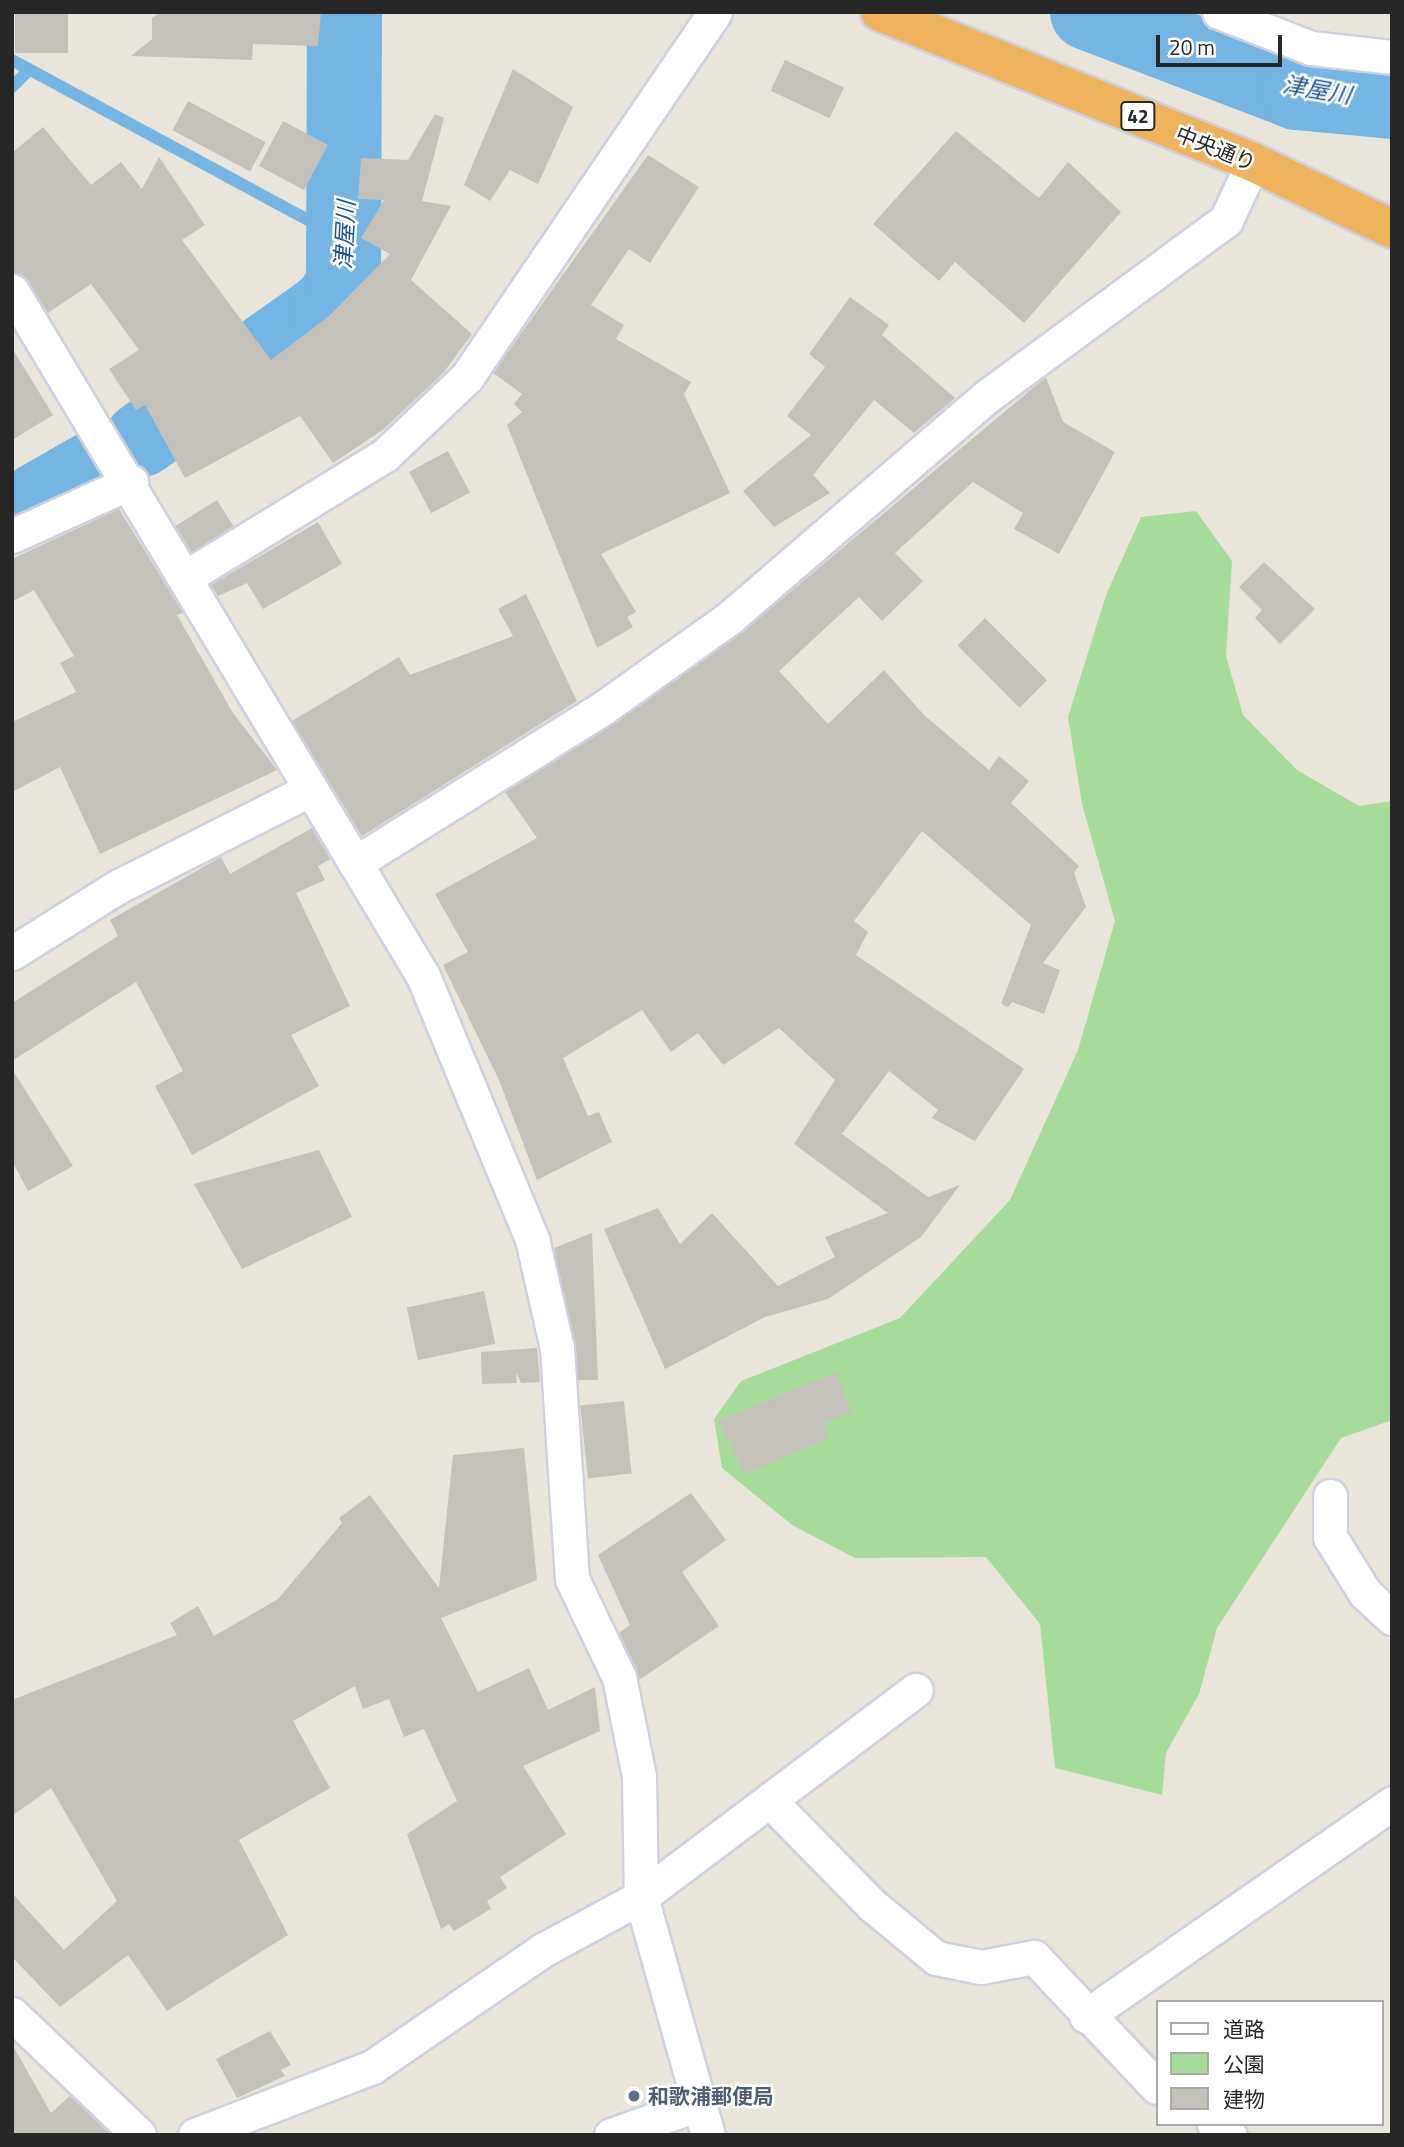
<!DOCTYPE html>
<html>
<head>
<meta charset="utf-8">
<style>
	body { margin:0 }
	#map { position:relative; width:1404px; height:2147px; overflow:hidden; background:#e9e5da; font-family:"Titillium Web","Noto Sans JP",sans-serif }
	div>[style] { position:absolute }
	.green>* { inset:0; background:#a7db9a }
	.stream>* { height:12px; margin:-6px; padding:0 6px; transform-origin:6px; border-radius:6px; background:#75b5e3 }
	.river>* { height:75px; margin:-37.5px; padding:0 37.5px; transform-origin:37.5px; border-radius:37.5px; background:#75b5e3 }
	.building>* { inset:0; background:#c4c1ba; transform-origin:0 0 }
	.roads { filter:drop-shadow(2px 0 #cfd0df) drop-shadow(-2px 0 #cfd0df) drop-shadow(0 2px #cfd0df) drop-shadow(0 -2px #cfd0df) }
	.street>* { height:33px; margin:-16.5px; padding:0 16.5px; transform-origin:16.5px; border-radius:16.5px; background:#fff }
	.highway>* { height:38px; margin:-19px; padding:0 19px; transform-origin:19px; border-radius:19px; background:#efb35e }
	.dots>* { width:19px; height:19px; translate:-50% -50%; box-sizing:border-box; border:4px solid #fff; border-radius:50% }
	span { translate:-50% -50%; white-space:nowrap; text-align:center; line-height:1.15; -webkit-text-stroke:5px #fff; paint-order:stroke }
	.shield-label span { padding:2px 5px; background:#fff; border:2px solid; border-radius:5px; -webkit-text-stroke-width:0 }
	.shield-label { font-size:19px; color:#272727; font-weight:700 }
	.street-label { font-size:21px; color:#272727 }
	.service-label { font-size:21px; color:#4e5e75; font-weight:700 }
	.left { translate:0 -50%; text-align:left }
	.water-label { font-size:23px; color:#18528a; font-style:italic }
	.frame { position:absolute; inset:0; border:14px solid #272727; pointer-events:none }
	.legend { position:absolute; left:1156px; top:2000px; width:228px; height:126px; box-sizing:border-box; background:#fff; border:2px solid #a9a9a9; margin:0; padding:9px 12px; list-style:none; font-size:21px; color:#272727 }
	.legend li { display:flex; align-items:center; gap:14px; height:35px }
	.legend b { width:35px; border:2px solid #a9a9a9 }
	.scale { position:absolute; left:1156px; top:35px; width:126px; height:32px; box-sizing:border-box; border:4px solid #272727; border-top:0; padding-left:9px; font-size:21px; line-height:24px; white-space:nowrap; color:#272727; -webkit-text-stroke:5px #fff; paint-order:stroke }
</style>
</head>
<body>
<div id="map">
	<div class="green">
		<i style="clip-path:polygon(1196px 511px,1232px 561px,1226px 656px,1243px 715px,1297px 770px,1359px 806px,1392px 801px,1392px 1420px,1341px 1438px,1217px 1628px,1199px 1694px,1166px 1753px,1162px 1795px,1055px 1768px,1040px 1624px,986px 1557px,855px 1558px,792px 1525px,722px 1468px,714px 1419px,741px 1381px,900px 1318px,1010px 1200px,1078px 1050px,1115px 921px,1082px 804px,1068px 717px,1106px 595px,1141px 517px)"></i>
	</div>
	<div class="stream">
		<i style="left:12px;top:60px;width:345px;rotate:28.4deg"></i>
		<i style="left:315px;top:224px;width:37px;rotate:-27deg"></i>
		<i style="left:12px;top:87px;width:24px;rotate:-45deg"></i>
	</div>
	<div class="river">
		<i style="left:1087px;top:12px;width:224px;rotate:20.9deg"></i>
		<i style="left:1296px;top:92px;width:96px;rotate:5.4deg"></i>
		<i style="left:141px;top:439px;width:226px;rotate:-35.4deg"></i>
		<i style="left:325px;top:308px;width:28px;rotate:-49deg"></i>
		<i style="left:343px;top:287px;width:275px;rotate:-89.8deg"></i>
		<i style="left:12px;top:514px;width:95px;rotate:-29.8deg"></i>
	</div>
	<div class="building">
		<i style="left:15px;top:12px;width:53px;height:41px"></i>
		<i style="clip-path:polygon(160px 12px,321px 12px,318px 46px,253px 44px,252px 60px,131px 56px,152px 39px,152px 18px)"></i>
		<i style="left:785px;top:60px;width:65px;height:34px;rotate:25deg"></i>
		<i style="clip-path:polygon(513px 69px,573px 107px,538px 184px,510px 170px,490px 201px,464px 185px)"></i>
		<i style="left:188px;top:101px;width:88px;height:33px;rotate:28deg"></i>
		<i style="clip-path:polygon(435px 114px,444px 118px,422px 201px,451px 206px,411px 280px,472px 334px,444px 372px,384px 429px,333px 463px,300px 416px,185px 478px,145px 405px,136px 410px,109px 369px,139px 350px,91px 284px,48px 313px,28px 281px,12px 272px,13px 152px,43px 127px,91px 185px,121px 162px,142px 189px,159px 157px,205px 225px,182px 240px,271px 360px,329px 316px,390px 254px,361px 238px,384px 200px,358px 199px,361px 158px,408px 160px)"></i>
		<i style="left:283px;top:121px;width:51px;height:51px;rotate:28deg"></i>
		<i style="clip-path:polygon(956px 131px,1039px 198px,1068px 162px,1121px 212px,1024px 323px,955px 262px,939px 281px,873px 224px)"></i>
		<i style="clip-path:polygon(648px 155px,699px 187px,650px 263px,629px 249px,591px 305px,624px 325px,616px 339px,691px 382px,684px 394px,730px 493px,601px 554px,636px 612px,627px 617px,633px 627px,597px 648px,507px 425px,522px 412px,514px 404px,522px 394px,493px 373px)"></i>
		<i style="clip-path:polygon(850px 297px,889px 325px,882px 335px,955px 398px,914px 433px,874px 400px,813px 475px,830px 493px,774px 527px,743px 491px,811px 435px,787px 416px,825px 367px,809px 354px)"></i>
		<i style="clip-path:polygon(12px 348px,53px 415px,12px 440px)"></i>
		<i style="clip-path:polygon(1046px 377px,1063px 422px,1115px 452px,1059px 554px,1014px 529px,1023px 513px,973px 482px,895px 553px,923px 581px,882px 621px,859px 597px,779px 671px,828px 724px,884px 670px,924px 715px,989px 770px,999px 756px,1029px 781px,1011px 803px,1079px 866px,1074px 873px,1086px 907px,1043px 963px,1060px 970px,1044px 1014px,1012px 1002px,1008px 1007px,1001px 1004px,1031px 925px,922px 831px,854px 921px,868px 932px,856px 955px,1024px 1069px,975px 1141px,932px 1118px,938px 1110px,889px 1071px,842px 1134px,928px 1197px,960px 1185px,921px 1237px,828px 1299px,765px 1317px,665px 1369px,604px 1229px,658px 1208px,680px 1244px,712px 1213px,778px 1286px,835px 1257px,825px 1237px,888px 1213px,794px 1144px,835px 1080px,779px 1028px,723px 1065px,698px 1033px,671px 1052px,642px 1010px,563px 1058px,588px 1116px,599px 1112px,612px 1142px,537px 1180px,499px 1080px,443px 965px,468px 952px,435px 894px,537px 838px,505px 792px,739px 635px)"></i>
		<i style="left:448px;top:451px;width:47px;height:44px;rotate:62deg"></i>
		<i style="left:217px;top:500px;width:31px;height:49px;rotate:58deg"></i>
		<i style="clip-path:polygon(119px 509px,183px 613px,177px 615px,233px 713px,277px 770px,100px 854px,60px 767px,12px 792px,12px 722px,76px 692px,60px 663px,74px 656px,34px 590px,12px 602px,12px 559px)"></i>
		<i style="clip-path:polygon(318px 522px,342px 564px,263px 609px,247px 583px,218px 596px,211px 585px)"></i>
		<i style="clip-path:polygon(1264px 562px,1315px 609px,1280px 644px,1255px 618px,1262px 610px,1239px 587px)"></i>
		<i style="clip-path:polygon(526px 594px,577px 701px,362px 836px,292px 721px,399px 657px,410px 675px,513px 636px,498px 609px)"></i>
		<i style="left:985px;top:618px;width:88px;height:39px;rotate:45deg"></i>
		<i style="clip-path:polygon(312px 828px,330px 859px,318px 866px,325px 880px,296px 893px,350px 1006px,291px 1035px,319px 1086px,192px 1155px,155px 1086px,183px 1071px,136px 982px,12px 1061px,12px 1003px,118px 936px,110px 920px,221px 857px,230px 874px)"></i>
		<i style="clip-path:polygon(12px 1069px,73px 1166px,28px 1191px,12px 1161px)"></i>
		<i style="clip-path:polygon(319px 1150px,352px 1217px,242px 1269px,194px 1184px)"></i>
		<i style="clip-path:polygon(592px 1233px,598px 1380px,578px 1380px,554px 1248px)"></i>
		<i style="left:484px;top:1291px;width:54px;height:79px;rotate:78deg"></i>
		<i style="clip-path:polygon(537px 1348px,540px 1382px,521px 1383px,516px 1372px,517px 1383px,482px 1384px,481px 1352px)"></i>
		<i style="clip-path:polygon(836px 1372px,852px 1411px,824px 1424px,828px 1438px,745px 1474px,718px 1421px)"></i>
		<i style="left:624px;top:1401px;width:73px;height:44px;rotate:84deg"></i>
		<i style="clip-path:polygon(524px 1448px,537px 1580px,441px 1618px,478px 1692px,529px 1668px,548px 1710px,595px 1687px,600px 1731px,523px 1766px,566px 1834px,500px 1877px,507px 1888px,487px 1901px,491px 1909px,454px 1931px,449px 1924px,441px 1929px,407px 1834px,457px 1801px,424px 1729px,404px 1737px,389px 1699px,363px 1709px,355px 1686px,293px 1721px,330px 1788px,239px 1840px,288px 1935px,167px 2011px,128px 1955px,60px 2007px,12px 1957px,12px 1893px,64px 1950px,117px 1901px,51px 1788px,12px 1816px,12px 1700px,177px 1635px,170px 1623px,198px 1606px,214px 1636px,278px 1599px,342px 1523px,339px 1518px,370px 1495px,439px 1588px,453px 1455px)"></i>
		<i style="clip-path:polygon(691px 1493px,726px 1540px,682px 1572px,719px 1626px,639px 1680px,619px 1633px,630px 1625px,598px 1555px)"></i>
		<i style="clip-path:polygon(270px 2031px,291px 2065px,281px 2070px,285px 2076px,237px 2098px,216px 2059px)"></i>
		<i style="clip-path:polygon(12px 2044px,51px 2113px,70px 2096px,111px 2135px,12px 2135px)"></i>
	</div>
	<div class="roads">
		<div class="street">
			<i style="left:1219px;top:12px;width:99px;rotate:21.4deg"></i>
			<i style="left:1311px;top:48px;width:81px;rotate:6.3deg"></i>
			<i style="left:12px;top:291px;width:799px;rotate:59.04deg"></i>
			<i style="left:423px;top:976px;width:285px;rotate:67.5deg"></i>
			<i style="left:532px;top:1239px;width:112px;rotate:77.1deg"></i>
			<i style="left:557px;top:1348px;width:231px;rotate:86.3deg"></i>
			<i style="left:572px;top:1579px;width:109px;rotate:64.4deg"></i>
			<i style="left:619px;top:1677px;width:101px;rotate:78.6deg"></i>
			<i style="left:639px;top:1776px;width:121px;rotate:89.1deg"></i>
			<i style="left:641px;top:1897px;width:247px;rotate:74.3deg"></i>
			<i style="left:12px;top:536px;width:131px;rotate:-24.4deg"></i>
			<i style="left:186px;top:577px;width:233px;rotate:-31.5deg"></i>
			<i style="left:385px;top:455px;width:113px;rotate:-43.6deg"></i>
			<i style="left:467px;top:377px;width:441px;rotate:-55.8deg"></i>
			<i style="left:355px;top:863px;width:292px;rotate:-32deg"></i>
			<i style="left:603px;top:708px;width:153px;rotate:-35.5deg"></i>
			<i style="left:728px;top:619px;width:340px;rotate:-40.7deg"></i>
			<i style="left:986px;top:397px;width:298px;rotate:-36.4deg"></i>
			<i style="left:1226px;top:220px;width:64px;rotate:-65deg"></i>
			<i style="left:12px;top:953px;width:126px;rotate:-32.1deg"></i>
			<i style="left:119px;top:886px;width:215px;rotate:-26.8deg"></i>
			<i style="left:1330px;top:1496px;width:41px;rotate:90deg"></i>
			<i style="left:1330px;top:1537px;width:66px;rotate:58deg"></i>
			<i style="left:1365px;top:1593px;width:37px;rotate:43deg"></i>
			<i style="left:770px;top:1801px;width:146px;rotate:45.6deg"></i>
			<i style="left:872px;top:1905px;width:83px;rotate:39.6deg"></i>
			<i style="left:936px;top:1958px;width:46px;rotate:11.3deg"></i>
			<i style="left:981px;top:1967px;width:54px;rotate:-10.7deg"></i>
			<i style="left:1034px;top:1957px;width:179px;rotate:46.6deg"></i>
			<i style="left:12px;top:2014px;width:175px;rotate:43.6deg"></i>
			<i style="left:1086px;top:2016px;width:373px;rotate:-34.8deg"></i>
			<i style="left:1214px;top:2124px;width:19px;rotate:35deg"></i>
			<i style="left:195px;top:2135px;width:190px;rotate:-21deg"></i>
			<i style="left:372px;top:2067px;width:207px;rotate:-34.4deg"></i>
			<i style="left:543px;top:1950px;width:111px;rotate:-28.4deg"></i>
			<i style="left:641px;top:1897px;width:344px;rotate:-37deg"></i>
			<i style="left:611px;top:2135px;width:93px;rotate:-19.4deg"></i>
		</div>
		<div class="highway">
			<i style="left:880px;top:12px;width:402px;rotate:21.9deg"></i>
			<i style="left:1253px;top:162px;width:154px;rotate:25.7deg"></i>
		</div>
	</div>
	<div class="dots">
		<i style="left:634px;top:2096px;background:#5c6f8a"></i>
	</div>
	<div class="shield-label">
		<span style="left:1138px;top:116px">42</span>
	</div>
	<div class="street-label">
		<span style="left:1216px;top:148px;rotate:22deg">中央通り</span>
	</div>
	<div class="service-label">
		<span class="left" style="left:648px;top:2096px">和歌浦郵便局</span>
	</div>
	<div class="water-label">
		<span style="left:1317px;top:90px;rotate:10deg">津屋川</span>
		<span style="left:345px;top:235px;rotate:-87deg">津屋川</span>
	</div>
	<div class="frame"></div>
	<ul class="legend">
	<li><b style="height:9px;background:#fff"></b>道路</li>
	<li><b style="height:19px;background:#a7db9a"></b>公園</li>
	<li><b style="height:19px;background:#c4c1ba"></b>建物</li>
	</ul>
	<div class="scale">20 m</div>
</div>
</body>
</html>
